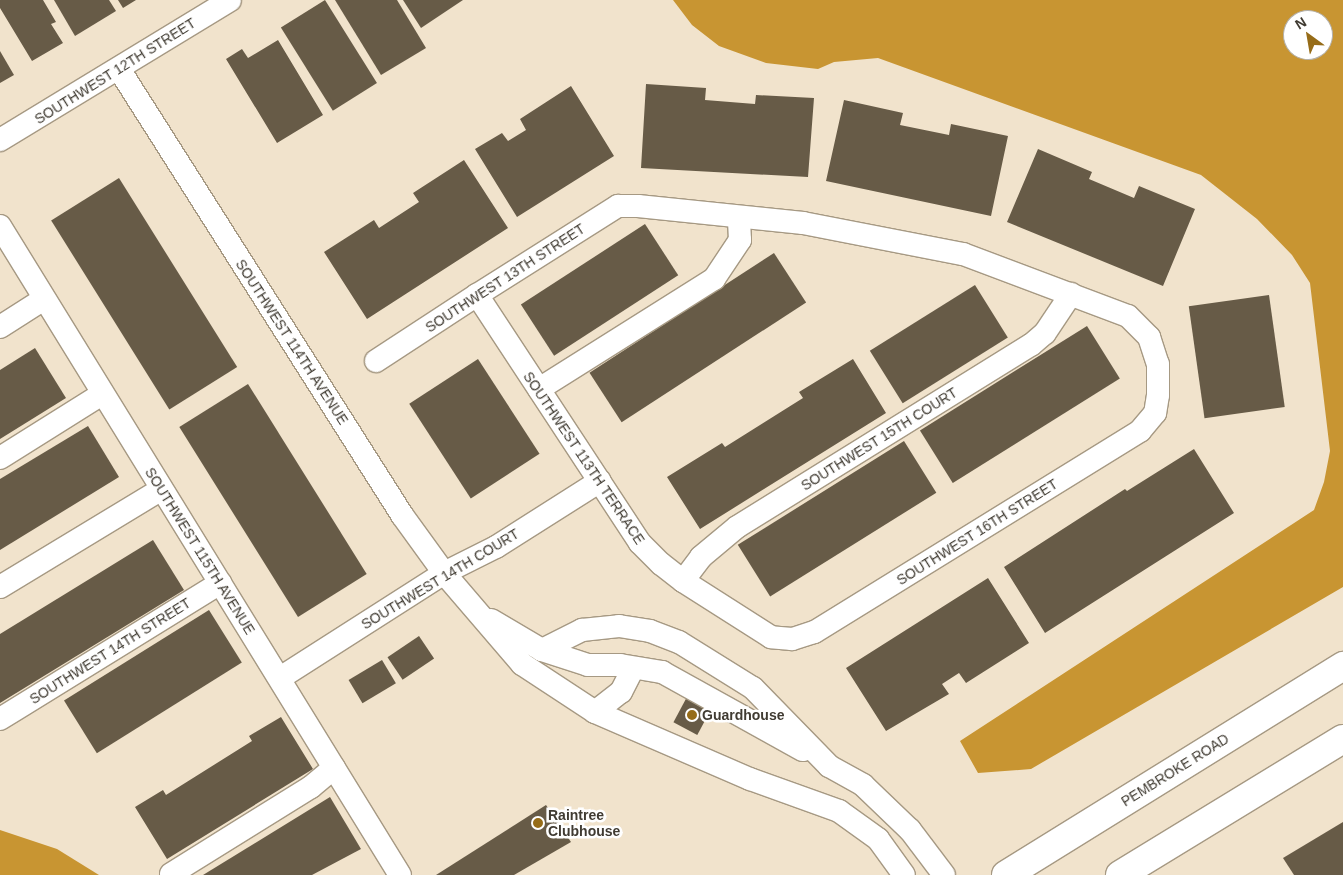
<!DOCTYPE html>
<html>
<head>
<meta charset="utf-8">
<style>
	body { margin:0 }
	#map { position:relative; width:1343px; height:875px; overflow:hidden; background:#f1e3cc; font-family:Helvetica,sans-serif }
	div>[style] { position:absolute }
	.water>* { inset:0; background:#c89532 }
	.building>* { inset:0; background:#675b47; transform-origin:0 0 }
	.roads { filter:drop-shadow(1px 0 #a69983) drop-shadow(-1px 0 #a69983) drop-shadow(0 1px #a69983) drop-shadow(0 -1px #a69983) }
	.minor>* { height:22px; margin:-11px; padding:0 11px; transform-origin:11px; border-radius:11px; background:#fff }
	.secondary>* { height:28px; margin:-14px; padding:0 14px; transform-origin:14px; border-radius:14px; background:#fff }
	.dots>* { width:14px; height:14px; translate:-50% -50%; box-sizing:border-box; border:2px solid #fff; border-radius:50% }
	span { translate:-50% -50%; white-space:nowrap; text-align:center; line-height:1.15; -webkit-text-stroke:5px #fff; paint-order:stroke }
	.street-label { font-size:14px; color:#403b32 }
	.poi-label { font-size:14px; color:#403b32; font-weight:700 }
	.left { translate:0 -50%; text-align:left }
	.north { position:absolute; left:1283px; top:10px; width:50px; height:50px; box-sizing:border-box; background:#fff; border:1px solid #b3b1ad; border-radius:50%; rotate:328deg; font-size:14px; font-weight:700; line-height:20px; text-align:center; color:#403b32 }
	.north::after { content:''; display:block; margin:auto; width:18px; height:22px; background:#966c18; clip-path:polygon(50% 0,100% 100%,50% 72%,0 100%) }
</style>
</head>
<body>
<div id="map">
	<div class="water">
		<i style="clip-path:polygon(evenodd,673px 0,1343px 0,1343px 587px,1031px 769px,978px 773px,960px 741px,1314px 510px,1324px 482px,1330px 451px,1310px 283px,1292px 255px,1257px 219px,1201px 175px,878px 58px,834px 62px,818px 69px,766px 63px,719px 46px,692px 25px,673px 0,1293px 20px,1323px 20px,1323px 50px,1293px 50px,1293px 20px)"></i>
		<i style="clip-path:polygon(0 830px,57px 849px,99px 875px,0 875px)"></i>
	</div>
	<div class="building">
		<i style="clip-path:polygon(0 0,43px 0,56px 22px,51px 24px,63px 43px,32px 61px,0 8px)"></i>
		<i style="clip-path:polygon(54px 0,109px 0,116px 11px,75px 36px)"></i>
		<i style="clip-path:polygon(118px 0,136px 0,123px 8px)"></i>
		<i style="left:325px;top:0;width:98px;height:52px;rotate:58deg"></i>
		<i style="clip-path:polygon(335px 0,397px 0,426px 48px,381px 75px)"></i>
		<i style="clip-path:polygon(403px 0,463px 0,421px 28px)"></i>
		<i style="clip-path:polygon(278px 40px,323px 115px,277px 143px,226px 59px,242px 49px,248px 58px)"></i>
		<i style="clip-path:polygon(0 51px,14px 75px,0 83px)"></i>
		<i style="clip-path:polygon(646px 84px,706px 88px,705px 100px,755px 104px,756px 95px,814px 98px,808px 177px,641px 168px)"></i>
		<i style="clip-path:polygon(571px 86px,614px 156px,517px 217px,475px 149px,502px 133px,508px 141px,526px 130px,520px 119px)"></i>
		<i style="clip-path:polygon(844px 100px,903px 113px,900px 125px,949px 135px,951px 124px,1008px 136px,991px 216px,826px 181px)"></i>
		<i style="clip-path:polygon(1038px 149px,1092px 172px,1089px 179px,1134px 198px,1139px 186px,1195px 209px,1163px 286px,1007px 222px)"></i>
		<i style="clip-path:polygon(464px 160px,508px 228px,367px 319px,324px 252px,374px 220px,379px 228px,419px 202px,413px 193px)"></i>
		<i style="left:119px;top:178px;width:223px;height:80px;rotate:58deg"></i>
		<i style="left:645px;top:224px;width:61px;height:148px;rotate:57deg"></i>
		<i style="left:774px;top:253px;width:59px;height:220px;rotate:57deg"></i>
		<i style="left:975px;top:285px;width:62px;height:124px;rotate:58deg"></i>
		<i style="left:1269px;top:295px;width:113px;height:81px;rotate:82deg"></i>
		<i style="left:1087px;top:326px;width:62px;height:197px;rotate:58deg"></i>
		<i style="clip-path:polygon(35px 348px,66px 398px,0 439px,0 370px)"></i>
		<i style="left:478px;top:359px;width:113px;height:82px;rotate:57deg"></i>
		<i style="clip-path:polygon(853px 359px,886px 413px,700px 529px,667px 477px,722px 443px,725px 447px,803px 398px,799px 392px)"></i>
		<i style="left:248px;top:384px;width:224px;height:81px;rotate:58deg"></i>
		<i style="clip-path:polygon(88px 426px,119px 477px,0 550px,0 479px)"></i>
		<i style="left:904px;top:441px;width:61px;height:196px;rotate:58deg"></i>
		<i style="clip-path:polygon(1194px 449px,1234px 513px,1045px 633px,1004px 567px,1125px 489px,1127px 491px)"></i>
		<i style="clip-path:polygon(153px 540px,184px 590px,0 703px,0 634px)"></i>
		<i style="clip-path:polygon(988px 578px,1029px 643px,966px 683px,959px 673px,942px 684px,949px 694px,886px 731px,846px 668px)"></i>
		<i style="left:209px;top:610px;width:62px;height:171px;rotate:58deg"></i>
		<i style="left:419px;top:636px;width:27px;height:38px;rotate:56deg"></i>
		<i style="left:382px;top:660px;width:27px;height:39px;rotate:59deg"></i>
		<i style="left:688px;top:695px;width:27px;height:31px;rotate:28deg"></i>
		<i style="clip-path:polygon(281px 717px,313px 769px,167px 859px,135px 807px,163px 790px,166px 795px,252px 741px,249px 736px)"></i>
		<i style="clip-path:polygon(330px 797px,361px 849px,312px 875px,203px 875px)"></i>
		<i style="clip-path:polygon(546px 805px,571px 842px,514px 875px,436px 875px)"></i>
		<i style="clip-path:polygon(1343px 822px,1343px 875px,1294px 875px,1283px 858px)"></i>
	</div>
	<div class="roads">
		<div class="minor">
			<i style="left:119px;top:69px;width:528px;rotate:57.6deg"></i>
			<i style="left:402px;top:515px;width:72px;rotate:54.1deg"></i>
			<i style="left:444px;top:573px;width:120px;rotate:49.4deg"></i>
			<i style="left:522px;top:664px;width:87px;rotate:33.3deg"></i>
			<i style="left:595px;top:712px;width:169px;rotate:23.4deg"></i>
			<i style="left:750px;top:779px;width:95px;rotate:19.8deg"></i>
			<i style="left:839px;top:811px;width:48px;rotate:35.7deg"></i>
			<i style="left:878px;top:839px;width:44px;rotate:54.2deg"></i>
			<i style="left:0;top:140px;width:269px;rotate:-31.3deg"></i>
			<i style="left:0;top:226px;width:762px;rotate:58.35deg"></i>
			<i style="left:0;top:327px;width:52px;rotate:-32.5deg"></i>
			<i style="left:376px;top:361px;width:121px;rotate:-33.2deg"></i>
			<i style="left:477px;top:295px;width:167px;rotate:-32.3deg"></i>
			<i style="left:618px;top:206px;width:20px"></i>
			<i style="left:638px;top:206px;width:166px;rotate:5.9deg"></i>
			<i style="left:803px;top:223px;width:163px;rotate:11deg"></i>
			<i style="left:963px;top:254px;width:176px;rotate:20.6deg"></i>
			<i style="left:1128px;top:316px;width:30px;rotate:45deg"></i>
			<i style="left:1149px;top:337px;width:28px;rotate:72deg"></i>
			<i style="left:1158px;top:364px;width:31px;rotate:90deg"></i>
			<i style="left:1158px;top:395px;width:18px;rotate:99deg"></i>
			<i style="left:1155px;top:413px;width:23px;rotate:130deg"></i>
			<i style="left:1140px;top:431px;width:383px;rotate:148.3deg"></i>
			<i style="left:814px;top:632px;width:23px;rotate:162deg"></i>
			<i style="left:792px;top:639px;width:21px;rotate:-175deg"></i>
			<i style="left:771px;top:637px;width:104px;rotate:-147.5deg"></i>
			<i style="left:683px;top:581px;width:28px;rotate:-142deg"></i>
			<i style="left:661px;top:564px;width:30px;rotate:-135deg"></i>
			<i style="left:640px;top:543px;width:297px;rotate:-123.3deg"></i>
			<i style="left:539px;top:389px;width:207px;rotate:-32.2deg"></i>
			<i style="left:714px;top:279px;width:47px;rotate:-56.3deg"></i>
			<i style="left:740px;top:240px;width:22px;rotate:-93deg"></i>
			<i style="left:0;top:458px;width:120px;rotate:-32.1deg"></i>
			<i style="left:683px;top:581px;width:30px;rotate:-53deg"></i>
			<i style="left:701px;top:557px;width:47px;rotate:-39.8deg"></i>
			<i style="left:737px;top:527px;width:346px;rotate:-31.8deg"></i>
			<i style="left:1031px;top:345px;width:18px;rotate:-41deg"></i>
			<i style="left:1045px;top:333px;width:47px;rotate:-56.3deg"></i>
			<i style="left:0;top:587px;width:187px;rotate:-31.2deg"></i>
			<i style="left:491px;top:620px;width:59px;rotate:30.5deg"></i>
			<i style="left:542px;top:650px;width:45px;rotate:-26.6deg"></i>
			<i style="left:582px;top:630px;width:37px;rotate:-6deg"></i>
			<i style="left:619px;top:626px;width:31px;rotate:9deg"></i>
			<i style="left:650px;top:631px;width:31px;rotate:21deg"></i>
			<i style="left:679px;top:642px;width:87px;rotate:31.9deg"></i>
			<i style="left:753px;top:688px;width:109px;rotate:45.7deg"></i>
			<i style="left:829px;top:766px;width:39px;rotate:29deg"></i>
			<i style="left:863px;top:785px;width:65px;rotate:43.8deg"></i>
			<i style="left:910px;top:830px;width:56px;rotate:52.9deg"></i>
			<i style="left:542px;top:650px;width:48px;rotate:18.1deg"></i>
			<i style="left:588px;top:665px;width:32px"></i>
			<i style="left:620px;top:665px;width:43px;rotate:9.5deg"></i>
			<i style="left:662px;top:672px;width:161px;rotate:29deg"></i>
			<i style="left:280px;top:678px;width:195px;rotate:-32.6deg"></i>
			<i style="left:444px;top:573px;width:58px;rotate:-26.6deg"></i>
			<i style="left:496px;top:547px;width:123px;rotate:-32.4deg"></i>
			<i style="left:595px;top:712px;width:33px;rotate:-38deg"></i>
			<i style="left:621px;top:692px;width:27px;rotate:-63deg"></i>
			<i style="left:0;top:719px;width:259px;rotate:-31.7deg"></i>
			<i style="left:171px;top:874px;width:165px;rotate:-31.9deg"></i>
			<i style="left:311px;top:787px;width:30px;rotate:-40deg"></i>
		</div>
		<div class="secondary">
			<i style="left:1006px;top:875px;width:397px;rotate:-31.8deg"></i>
			<i style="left:1120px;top:875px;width:261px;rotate:-31.4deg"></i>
		</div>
	</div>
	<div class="dots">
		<i style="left:692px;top:715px;background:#966c18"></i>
		<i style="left:538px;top:823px;background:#966c18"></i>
	</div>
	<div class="street-label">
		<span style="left:115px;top:71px;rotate:-32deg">SOUTHWEST 12TH STREET</span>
		<span style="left:505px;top:278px;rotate:-33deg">SOUTHWEST 13TH STREET</span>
		<span style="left:292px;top:342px;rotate:57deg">SOUTHWEST 114TH AVENUE</span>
		<span style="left:879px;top:439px;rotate:-32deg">SOUTHWEST 15TH COURT</span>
		<span style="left:584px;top:458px;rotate:56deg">SOUTHWEST 113TH TERRACE</span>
		<span style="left:977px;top:532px;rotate:-32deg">SOUTHWEST 16TH STREET</span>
		<span style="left:200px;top:551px;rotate:58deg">SOUTHWEST 115TH AVENUE</span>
		<span style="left:440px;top:579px;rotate:-31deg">SOUTHWEST 14TH COURT</span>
		<span style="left:110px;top:651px;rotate:-32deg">SOUTHWEST 14TH STREET</span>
		<span style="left:1175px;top:770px;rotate:-32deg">PEMBROKE ROAD</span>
	</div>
	<div class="poi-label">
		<span class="left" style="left:702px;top:715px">Guardhouse</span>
		<span class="left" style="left:548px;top:823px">Raintree<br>Clubhouse</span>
	</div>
	<div class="north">N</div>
</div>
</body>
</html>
